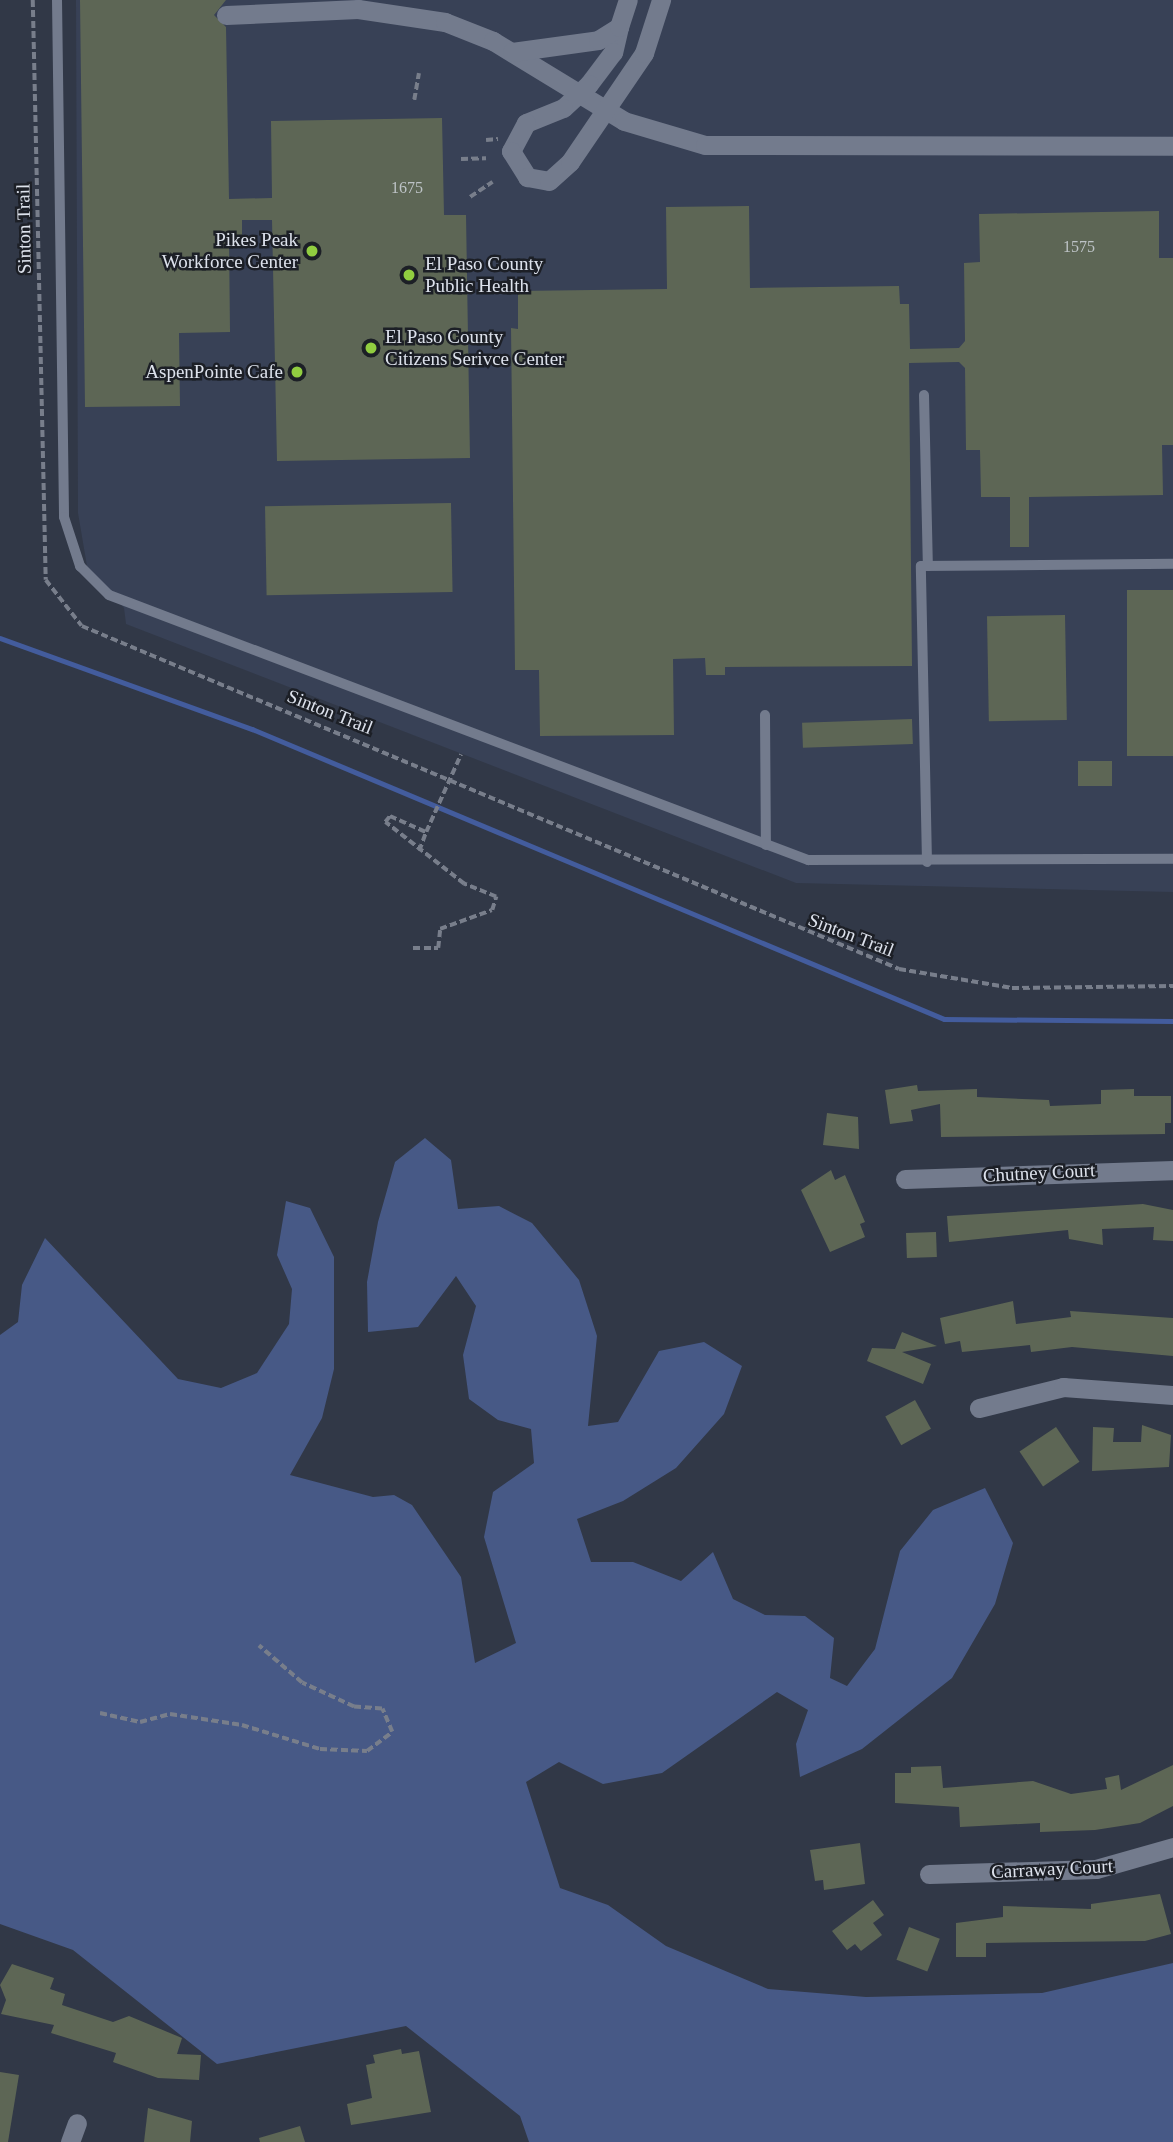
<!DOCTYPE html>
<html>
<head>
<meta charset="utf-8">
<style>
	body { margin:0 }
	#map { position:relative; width:1173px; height:2142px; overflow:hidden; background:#313847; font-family:Georgia,serif }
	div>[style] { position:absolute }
	.built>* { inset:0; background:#384156 }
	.green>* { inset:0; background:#475986 }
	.stream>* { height:5px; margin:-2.5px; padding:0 2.5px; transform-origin:2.5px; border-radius:2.5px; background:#435c9d }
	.building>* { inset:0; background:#5d6655; transform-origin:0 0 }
	.path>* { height:3.5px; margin-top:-1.75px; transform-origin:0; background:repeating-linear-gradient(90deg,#787e8b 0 7px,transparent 0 10.5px) }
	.lane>* { height:10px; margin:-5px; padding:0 5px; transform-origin:5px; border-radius:5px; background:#737b8d }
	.street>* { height:19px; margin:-9.5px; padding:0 9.5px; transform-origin:9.5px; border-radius:9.5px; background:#737b8d }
	.dots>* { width:19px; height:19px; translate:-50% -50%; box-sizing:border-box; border:4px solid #1c1f26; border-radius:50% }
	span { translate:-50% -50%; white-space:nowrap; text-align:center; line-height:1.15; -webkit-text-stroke:5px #1c1f26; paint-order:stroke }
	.number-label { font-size:16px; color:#bdc3c6 }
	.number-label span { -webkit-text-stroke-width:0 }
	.street-label { font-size:19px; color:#dde2ec }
	.poi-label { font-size:19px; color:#dde2ec }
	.right { translate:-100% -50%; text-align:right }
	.left { translate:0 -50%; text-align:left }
</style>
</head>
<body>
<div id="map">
	<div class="built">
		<i style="clip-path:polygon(76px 0,1173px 0,1173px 892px,796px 883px,126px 624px,124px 608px,87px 566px,78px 513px)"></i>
	</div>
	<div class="green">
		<i style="clip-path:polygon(425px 1138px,451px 1160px,458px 1209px,499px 1206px,532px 1223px,579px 1280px,597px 1336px,588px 1426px,618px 1422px,659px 1351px,704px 1342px,742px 1366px,724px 1414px,676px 1468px,623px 1501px,577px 1519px,591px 1562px,633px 1562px,681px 1581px,713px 1552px,733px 1599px,765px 1615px,805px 1616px,834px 1638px,830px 1678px,847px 1686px,875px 1649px,900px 1551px,933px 1510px,985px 1488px,1013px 1543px,995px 1604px,952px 1678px,862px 1749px,800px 1777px,796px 1744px,808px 1710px,777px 1692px,662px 1773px,603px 1784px,559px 1762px,526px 1782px,560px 1888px,608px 1905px,666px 1946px,768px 1989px,866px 1997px,1042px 1993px,1173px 1963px,1173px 2142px,529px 2142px,520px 2116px,406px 2026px,217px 2064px,73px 1950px,0 1924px,0 1335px,18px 1322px,22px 1285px,45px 1238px,178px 1379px,221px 1388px,257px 1373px,289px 1324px,292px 1289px,277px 1255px,286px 1201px,310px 1208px,334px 1257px,334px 1369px,322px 1418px,290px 1475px,373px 1497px,394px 1495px,412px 1505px,461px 1577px,475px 1663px,516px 1643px,484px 1537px,493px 1492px,534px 1463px,531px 1429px,498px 1420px,469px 1399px,463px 1355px,476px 1306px,456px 1276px,418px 1327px,368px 1332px,367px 1282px,378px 1222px,395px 1162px)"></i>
	</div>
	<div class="stream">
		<i style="left:0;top:638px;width:268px;rotate:19.9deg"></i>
		<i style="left:252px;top:729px;width:750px;rotate:22.74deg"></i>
		<i style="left:944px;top:1019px;width:229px;rotate:0.5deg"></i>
	</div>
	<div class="building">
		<i style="clip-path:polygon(80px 0,226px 0,214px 15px,226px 27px,229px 199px,272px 198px,271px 121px,442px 118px,444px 215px,466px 215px,470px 458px,277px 461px,272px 220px,242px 220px,242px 236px,229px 236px,230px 332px,179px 333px,180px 406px,85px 407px)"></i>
		<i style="clip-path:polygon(749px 206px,750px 288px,899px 286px,900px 304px,909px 304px,910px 349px,959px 348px,965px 341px,964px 263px,980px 262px,979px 214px,1159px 211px,1159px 258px,1173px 258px,1173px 445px,1162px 445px,1163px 495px,1029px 497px,1029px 547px,1010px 547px,1010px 497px,981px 497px,980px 450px,966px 450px,965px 368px,959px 362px,909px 363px,912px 666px,725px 667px,725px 675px,706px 675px,705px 658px,673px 659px,674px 735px,540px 736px,539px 670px,515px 670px,511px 328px,518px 329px,518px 291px,667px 289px,666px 207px)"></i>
		<i style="left:451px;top:503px;width:89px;height:186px;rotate:89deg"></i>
		<i style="left:1173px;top:590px;width:166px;height:46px;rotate:90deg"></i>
		<i style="left:1065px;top:615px;width:105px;height:78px;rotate:89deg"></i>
		<i style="left:912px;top:719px;width:25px;height:110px;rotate:88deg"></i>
		<i style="left:1112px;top:761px;width:25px;height:34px;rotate:90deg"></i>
		<i style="clip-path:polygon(917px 1085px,918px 1091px,977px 1089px,977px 1097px,1049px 1100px,1050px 1106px,1101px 1104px,1101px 1090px,1134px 1089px,1134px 1096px,1171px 1096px,1171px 1123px,1165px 1123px,1165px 1134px,941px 1137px,940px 1104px,911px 1110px,913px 1121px,890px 1124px,885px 1090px)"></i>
		<i style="clip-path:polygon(827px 1113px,858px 1117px,859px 1149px,823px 1145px)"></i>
		<i style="clip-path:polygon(831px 1170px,835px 1180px,845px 1175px,865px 1222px,860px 1224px,865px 1237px,830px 1252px,801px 1190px)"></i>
		<i style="clip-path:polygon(1143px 1204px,1173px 1210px,1173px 1241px,1153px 1240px,1154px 1227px,1102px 1229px,1103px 1245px,1069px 1239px,1068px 1230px,949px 1242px,947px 1216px)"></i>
		<i style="left:936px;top:1232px;width:25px;height:30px;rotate:88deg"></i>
		<i style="clip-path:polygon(1013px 1301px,1016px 1324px,1071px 1317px,1070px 1311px,1173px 1318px,1173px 1356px,1072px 1347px,1031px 1352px,1030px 1345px,962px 1352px,960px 1341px,945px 1344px,940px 1318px)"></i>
		<i style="clip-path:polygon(902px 1332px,937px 1346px,902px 1352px,931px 1364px,923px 1384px,867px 1361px,872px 1348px,895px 1349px)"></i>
		<i style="left:915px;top:1400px;width:33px;height:34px;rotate:61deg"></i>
		<i style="clip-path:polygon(1142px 1425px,1171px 1435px,1169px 1467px,1092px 1471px,1093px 1427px,1114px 1428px,1113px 1442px,1141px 1442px)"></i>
		<i style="left:1056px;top:1427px;width:42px;height:44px;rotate:56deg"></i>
		<i style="clip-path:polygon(1173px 1765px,1173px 1806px,1140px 1823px,1095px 1830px,1040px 1832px,1040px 1823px,960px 1827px,959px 1807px,895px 1803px,895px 1773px,911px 1773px,911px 1767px,941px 1766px,943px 1788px,1033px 1781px,1071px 1794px,1107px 1789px,1105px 1778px,1119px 1775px,1121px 1790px)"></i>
		<i style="clip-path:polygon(860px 1843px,865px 1884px,824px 1890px,823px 1880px,815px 1881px,810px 1850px)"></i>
		<i style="clip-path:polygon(1160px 1894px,1171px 1934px,1145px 1941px,986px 1943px,986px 1957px,956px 1957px,956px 1923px,1003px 1917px,1003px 1906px,1091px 1909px,1091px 1904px)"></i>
		<i style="clip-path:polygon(873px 1900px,884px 1915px,873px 1923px,882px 1935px,861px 1951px,855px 1944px,847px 1950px,832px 1931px)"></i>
		<i style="left:909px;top:1927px;width:33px;height:35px;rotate:21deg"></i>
		<i style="clip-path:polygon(12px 1964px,54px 1978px,50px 1989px,65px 1994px,62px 2005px,113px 2022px,129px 2016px,182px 2038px,177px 2054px,201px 2055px,199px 2080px,158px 2078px,113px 2062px,116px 2053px,51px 2033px,54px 2025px,1px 2014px,6px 2000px,0 1985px)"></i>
		<i style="clip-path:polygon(401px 2049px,402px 2054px,419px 2051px,431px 2112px,351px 2125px,347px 2104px,372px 2098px,366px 2065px,375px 2063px,373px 2055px)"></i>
		<i style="clip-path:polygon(0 2072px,19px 2075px,8px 2142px,0 2142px)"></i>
		<i style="clip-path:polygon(148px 2108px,192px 2121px,190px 2142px,144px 2142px)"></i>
		<i style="clip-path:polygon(300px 2126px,305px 2142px,260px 2142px,259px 2138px)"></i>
	</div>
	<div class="path">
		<i style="left:33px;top:0;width:580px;rotate:88.72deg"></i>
		<i style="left:46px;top:580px;width:58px;rotate:52deg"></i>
		<i style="left:82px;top:626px;width:886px;rotate:22.77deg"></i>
		<i style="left:899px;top:969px;width:115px;rotate:9.5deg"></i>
		<i style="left:1012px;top:988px;width:161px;rotate:-0.7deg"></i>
		<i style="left:414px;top:100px;width:27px;rotate:-80deg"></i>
		<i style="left:486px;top:140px;width:12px;rotate:-5deg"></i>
		<i style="left:461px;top:159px;width:25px;rotate:-2deg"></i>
		<i style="left:470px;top:197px;width:27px;rotate:-34deg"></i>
		<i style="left:419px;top:851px;width:20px;rotate:-70deg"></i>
		<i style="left:413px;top:948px;width:25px"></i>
		<i style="left:438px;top:948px;width:19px;rotate:-84deg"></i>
		<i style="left:440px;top:929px;width:55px;rotate:-20.1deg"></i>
		<i style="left:492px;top:910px;width:14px;rotate:-73deg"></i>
		<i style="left:496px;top:897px;width:35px;rotate:-158deg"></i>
		<i style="left:464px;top:884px;width:100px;rotate:-141.9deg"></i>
		<i style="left:385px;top:822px;width:8px;rotate:-50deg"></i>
		<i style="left:390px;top:816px;width:39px;rotate:24deg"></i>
		<i style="left:426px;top:832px;width:85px;rotate:-65.8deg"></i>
		<i style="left:100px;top:1713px;width:41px;rotate:12.7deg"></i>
		<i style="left:140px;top:1722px;width:31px;rotate:-15deg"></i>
		<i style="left:170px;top:1714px;width:73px;rotate:8.7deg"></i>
		<i style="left:242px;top:1725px;width:82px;rotate:17.1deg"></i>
		<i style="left:320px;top:1749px;width:47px;rotate:2.4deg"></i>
		<i style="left:367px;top:1751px;width:31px;rotate:-37deg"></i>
		<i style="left:392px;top:1732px;width:25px;rotate:-113deg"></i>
		<i style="left:382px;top:1709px;width:28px;rotate:-176deg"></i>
		<i style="left:354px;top:1707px;width:57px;rotate:-155.2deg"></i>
		<i style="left:302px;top:1683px;width:57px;rotate:-139.3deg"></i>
	</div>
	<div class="lane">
		<i style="left:57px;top:0;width:517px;rotate:89.22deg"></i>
		<i style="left:64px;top:517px;width:52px;rotate:71.9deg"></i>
		<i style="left:80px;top:566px;width:41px;rotate:45deg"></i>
		<i style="left:109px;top:595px;width:748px;rotate:20.76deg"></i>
		<i style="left:808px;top:860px;width:365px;rotate:-0.2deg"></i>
		<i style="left:924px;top:395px;width:171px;rotate:88.7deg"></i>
		<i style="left:765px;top:715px;width:130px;rotate:89.6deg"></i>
		<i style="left:927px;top:862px;width:296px;rotate:-91.2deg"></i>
		<i style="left:921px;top:566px;width:252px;rotate:-0.5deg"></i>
	</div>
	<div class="street">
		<i style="left:226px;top:15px;width:132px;rotate:-2.6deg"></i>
		<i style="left:358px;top:9px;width:88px;rotate:8.5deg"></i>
		<i style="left:445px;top:22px;width:52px;rotate:21.6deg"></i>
		<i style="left:493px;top:41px;width:153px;rotate:31.4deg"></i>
		<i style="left:624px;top:121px;width:84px;rotate:16.5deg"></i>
		<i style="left:705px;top:145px;width:468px;rotate:0.1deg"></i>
		<i style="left:619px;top:27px;width:26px;rotate:103deg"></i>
		<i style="left:613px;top:52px;width:40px;rotate:127deg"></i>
		<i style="left:589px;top:84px;width:35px;rotate:137deg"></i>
		<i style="left:563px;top:108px;width:40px;rotate:158deg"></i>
		<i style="left:526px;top:123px;width:32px;rotate:118deg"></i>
		<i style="left:511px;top:151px;width:31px;rotate:58deg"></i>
		<i style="left:527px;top:177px;width:22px;rotate:10deg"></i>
		<i style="left:549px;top:181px;width:28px;rotate:-42deg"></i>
		<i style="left:570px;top:162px;width:132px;rotate:-55.8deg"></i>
		<i style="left:644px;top:53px;width:56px;rotate:-72.2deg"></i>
		<i style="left:512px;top:52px;width:87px;rotate:-7.9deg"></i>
		<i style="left:598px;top:40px;width:25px;rotate:-32deg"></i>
		<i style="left:619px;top:27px;width:28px;rotate:-72deg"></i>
		<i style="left:905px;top:1179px;width:268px;rotate:-1.9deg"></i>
		<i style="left:979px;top:1408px;width:87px;rotate:-14deg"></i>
		<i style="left:1063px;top:1387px;width:110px;rotate:4.2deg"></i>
		<i style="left:929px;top:1874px;width:167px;rotate:-1.7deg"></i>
		<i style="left:1096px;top:1869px;width:80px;rotate:-15.9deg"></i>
		<i style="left:70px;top:2142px;width:20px;rotate:-70deg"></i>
	</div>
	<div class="dots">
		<i style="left:312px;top:251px;background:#91cd40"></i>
		<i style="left:409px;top:275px;background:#91cd40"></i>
		<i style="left:371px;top:348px;background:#91cd40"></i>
		<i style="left:297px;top:372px;background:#91cd40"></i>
	</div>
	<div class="number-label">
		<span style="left:407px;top:188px">1675</span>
		<span style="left:1079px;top:247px">1575</span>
	</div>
	<div class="street-label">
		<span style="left:24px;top:229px;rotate:-91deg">Sinton Trail</span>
		<span style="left:330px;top:712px;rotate:22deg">Sinton Trail</span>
		<span style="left:851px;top:935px;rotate:21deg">Sinton Trail</span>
		<span style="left:1039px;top:1173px;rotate:-3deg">Chutney Court</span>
		<span style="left:1052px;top:1869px;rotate:-3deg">Carraway Court</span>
	</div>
	<div class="poi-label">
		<span class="right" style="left:298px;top:251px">Pikes Peak<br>Workforce Center</span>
		<span class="left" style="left:425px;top:275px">El Paso County<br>Public Health</span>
		<span class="left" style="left:385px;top:348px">El Paso County<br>Citizens Serivce Center</span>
		<span class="right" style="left:283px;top:372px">AspenPointe Cafe</span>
	</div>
</div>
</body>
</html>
